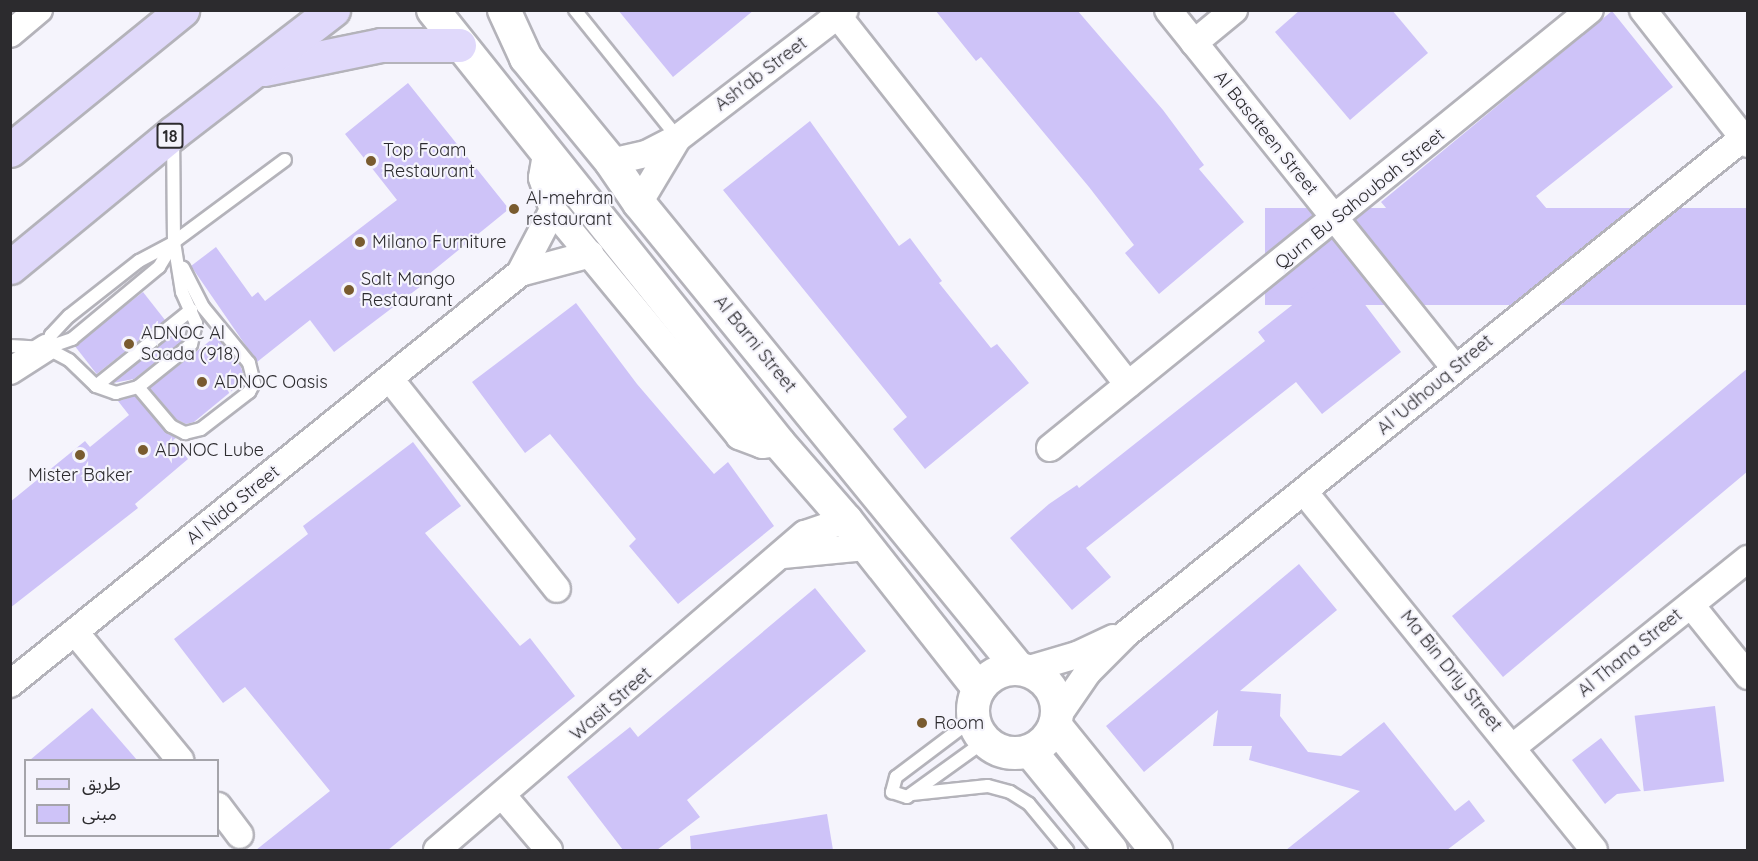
<!DOCTYPE html>
<meta charset="utf-8">
<style>
body{margin:0}
#map{position:relative;width:1758px;height:861px;overflow:hidden;background:#f5f4fc;font-family:Quicksand,"Noto Sans Arabic",sans-serif}
div>[style]{position:absolute}
[style*='--x']{left:calc(var(--x)*1px);top:calc(var(--y)*1px);width:calc(var(--w)*1px);rotate:calc(var(--a)*1deg)}
.building>*{inset:0;background:#cec3f8;transform-origin:0 0}
.roads{filter:drop-shadow(2px 0 #b4b3ba) drop-shadow(-2px 0 #b4b3ba) drop-shadow(0 2px #b4b3ba) drop-shadow(0 -2px #b4b3ba)}
.service>*{height:12px;margin:-6px;padding:0 6px;transform-origin:6px;border-radius:6px;background:#fff}
.minor>*{height:26px;margin:-13px;padding:0 13px;transform-origin:13px;border-radius:13px;background:#fff}
.tertiary>*{height:32px;margin:-16px;padding:0 16px;transform-origin:16px;border-radius:16px;background:#fff}
.tertiary>.ring{margin:-16px;padding:0;box-sizing:content-box;background:none;border:32px solid #fff;border-radius:50%}
.primary>*{height:33px;margin:-16.5px;padding:0 16.5px;transform-origin:16.5px;border-radius:16.5px;background:#e0d9fb}
.dots>*{width:16px;height:16px;translate:-50% -50%;box-sizing:border-box;border:3px solid #f5f4fc;border-radius:50%}
span{translate:-50% -50%;white-space:nowrap;text-align:center;line-height:1.15;-webkit-text-stroke:4.5px #f5f4fc;paint-order:stroke}
.shield-label span{padding:2px 4px;background:#f5f4fc;border:2px solid;border-radius:4px;-webkit-text-stroke-width:0}
.shield-label{font-size:16px;color:#2c2b2e;font-weight:700}
.street-label{font-size:18px;color:#2c2b2e}
.poi-label{font-size:18px;color:#2c2b2e}
.left{translate:0 -50%;text-align:left}
.frame{position:absolute;inset:0;border:12px solid #2c2b2e;pointer-events:none}
.legend{position:absolute;left:24px;top:759px;width:195px;height:78px;box-sizing:border-box;background:#f5f4fc;border:2px solid #a5a4aa;margin:0;padding:8px 10px;list-style:none;font-size:18px;color:#2c2b2e}
.legend li{display:flex;align-items:center;gap:12px;height:30px}
.legend b{width:30px;border:2px solid #a5a4aa}
</style>
<div id="map">
<div class="building">
<div style="clip-path:polygon(618px 10px,754px 10px,673px 77px)"></div>
<div style="clip-path:polygon(935px 10px,1077px 10px,1163px 110px,1204px 165px,1199px 169px,1244px 222px,1159px 294px,1125px 253px,1134px 245px,1089px 187px,981px 57px,976px 61px)"></div>
<div style="clip-path:polygon(1300px 10px,1392px 10px,1428px 53px,1350px 120px,1275px 32px)"></div>
<div style="clip-path:polygon(1612px 11px,1673px 87px,1536px 196px,1547px 209px,1454px 288px,1381px 202px)"></div>
<div style="clip-path:polygon(408px 83px,509px 209px,418px 283px,421px 286px,334px 352px,310px 320px,257px 362px,191px 266px,216px 247px,252px 297px,258px 292px,265px 301px,397px 200px,345px 134px)"></div>
<div style="clip-path:polygon(810px 121px,899px 246px,910px 238px,942px 281px,939px 283px,991px 348px,997px 344px,1029px 383px,925px 469px,893px 429px,907px 417px,723px 190px)"></div>
<div style="left:1748px;top:208px;width:97px;height:483px;rotate:90deg"></div>
<div style="clip-path:polygon(1338px 269px,1401px 352px,1322px 414px,1296px 382px,1086px 548px,1111px 577px,1072px 610px,1010px 538px,1049px 504px,1077px 485px,1079px 488px,1265px 341px,1258px 332px)"></div>
<div style="left:143px;top:292px;width:36px;height:87px;rotate:52deg"></div>
<div style="clip-path:polygon(576px 303px,637px 384px,714px 474px,728px 462px,774px 526px,678px 604px,629px 546px,636px 539px,550px 434px,525px 453px,472px 382px)"></div>
<div style="clip-path:polygon(175px 333px,182px 341px,178px 345px,134px 379px,113px 383px)"></div>
<div style="clip-path:polygon(216px 336px,241px 367px,245px 380px,194px 422px,186px 424px,176px 419px,150px 388px)"></div>
<div style="clip-path:polygon(1748px 368px,1748px 471px,1503px 677px,1452px 616px)"></div>
<div style="clip-path:polygon(135px 396px,165px 431px,176px 438px,173px 440px,188px 459px,135px 504px,138px 508px,10px 608px,10px 502px,85px 441px,90px 447px,129px 415px,118px 401px)"></div>
<div style="clip-path:polygon(413px 442px,461px 506px,425px 533px,520px 646px,530px 638px,575px 696px,388px 850px,256px 850px,330px 791px,245px 687px,223px 703px,174px 639px,308px 534px,303px 526px)"></div>
<div style="clip-path:polygon(1299px 564px,1337px 610px,1240px 691px,1281px 694px,1280px 716px,1308px 752px,1341px 756px,1384px 722px,1455px 811px,1469px 800px,1485px 821px,1447px 850px,1286px 850px,1360px 791px,1249px 760px,1252px 746px,1213px 746px,1218px 710px,1144px 772px,1106px 726px)"></div>
<div style="clip-path:polygon(815px 588px,866px 651px,687px 800px,700px 817px,657px 850px,623px 850px,567px 777px,630px 727px,638px 737px)"></div>
<div style="left:1715px;top:706px;width:76px;height:81px;rotate:83deg"></div>
<div style="clip-path:polygon(92px 708px,137px 760px,30px 760px)"></div>
<div style="clip-path:polygon(1601px 738px,1641px 791px,1617px 794px,1605px 804px,1572px 760px)"></div>
<div style="clip-path:polygon(827px 814px,833px 850px,691px 850px,690px 836px)"></div>
</div>
<div class="roads">
<div class="service">
<div style="--x:575;--y:10;--w:164;--a:51.2"></div>
<div style="--x:174;--y:242;--w:51;--a:80.9"></div>
<div style="--x:182;--y:292;--w:34;--a:66"></div>
<div style="--x:196;--y:323;--w:22;--a:103"></div>
<div style="--x:191;--y:344;--w:11;--a:139"></div>
<div style="--x:183;--y:351;--w:58;--a:141.3"></div>
<div style="--x:138;--y:387;--w:23;--a:165"></div>
<div style="--x:116;--y:393;--w:21;--a:-161"></div>
<div style="--x:96;--y:386;--w:37;--a:-136"></div>
<div style="--x:69;--y:360;--w:26;--a:-152"></div>
<div style="--x:46;--y:348;--w:14;--a:-69"></div>
<div style="--x:51;--y:335;--w:26;--a:-47"></div>
<div style="--x:69;--y:316;--w:89;--a:-38.2"></div>
<div style="--x:139;--y:261;--w:40;--a:-28"></div>
<div style="--x:174;--y:242;--w:138;--a:-36.5"></div>
<div style="--x:10;--y:346;--w:36;--a:3"></div>
<div style="--x:46;--y:348;--w:28;--a:-19"></div>
<div style="--x:72;--y:339;--w:113;--a:-39.6"></div>
<div style="--x:159;--y:267;--w:29;--a:-59"></div>
<div style="--x:174;--y:242;--w:105;--a:-90.5"></div>
<div style="--x:96;--y:386;--w:122;--a:-38.7"></div>
<div style="--x:138;--y:387;--w:51;--a:49.8"></div>
<div style="--x:171;--y:426;--w:16;--a:27"></div>
<div style="--x:185;--y:433;--w:16;--a:-14"></div>
<div style="--x:201;--y:429;--w:61;--a:-37.6"></div>
<div style="--x:249;--y:392;--w:10;--a:-61"></div>
<div style="--x:254;--y:383;--w:21;--a:-104"></div>
<div style="--x:249;--y:363;--w:72;--a:-129.4"></div>
<div style="--x:203;--y:307;--w:44;--a:-117.1"></div>
<div style="--x:973;--y:719;--w:96;--a:143"></div>
<div style="--x:896;--y:777;--w:16;--a:105"></div>
<div style="--x:892;--y:792;--w:16;--a:18"></div>
<div style="--x:907;--y:797;--w:96;--a:-35.7"></div>
<div style="--x:912;--y:794;--w:76;--a:-6"></div>
<div style="--x:988;--y:786;--w:23;--a:15"></div>
<div style="--x:1010;--y:792;--w:22;--a:32"></div>
<div style="--x:1029;--y:804;--w:60;--a:50.4"></div>
</div>
<div class="minor">
<div style="--x:1168;--y:10;--w:457;--a:51.3"></div>
<div style="--x:1643;--y:10;--w:170;--a:51.9"></div>
<div style="--x:838;--y:16;--w:469;--a:51.8"></div>
<div style="--x:10;--y:34;--w:38;--a:-40"></div>
<div style="--x:1194;--y:43;--w:52;--a:-39.5"></div>
<div style="--x:547;--y:149;--w:29;--a:100"></div>
<div style="--x:542;--y:178;--w:34;--a:71"></div>
<div style="--x:553;--y:210;--w:293;--a:50.5"></div>
<div style="--x:739;--y:436;--w:25;--a:21"></div>
<div style="--x:762;--y:445;--w:17;--a:-7"></div>
<div style="--x:611;--y:162;--w:36;--a:-13"></div>
<div style="--x:646;--y:154;--w:36;--a:-27"></div>
<div style="--x:678;--y:138;--w:210;--a:-37.5"></div>
<div style="--x:639;--y:203;--w:72;--a:-59.2"></div>
<div style="--x:520;--y:273;--w:71;--a:-62.4"></div>
<div style="--x:10;--y:371;--w:43;--a:-32.6"></div>
<div style="--x:390;--y:379;--w:268;--a:51.5"></div>
<div style="--x:1050;--y:448;--w:695;--a:-39.05"></div>
<div style="--x:1305;--y:493;--w:459;--a:51"></div>
<div style="--x:783;--y:555;--w:83;--a:-5.5"></div>
<div style="--x:1691;--y:605;--w:91;--a:51.2"></div>
<div style="--x:75;--y:632;--w:166;--a:50.6"></div>
<div style="--x:1026;--y:670;--w:53;--a:-16.4"></div>
<div style="--x:1077;--y:655;--w:40;--a:-25"></div>
<div style="--x:10;--y:684;--w:655;--a:-38.86"></div>
<div style="--x:520;--y:273;--w:73;--a:-15"></div>
<div style="--x:1057;--y:717;--w:55;--a:-55.4"></div>
<div style="--x:1088;--y:672;--w:55;--a:-45"></div>
<div style="--x:1127;--y:633;--w:790;--a:-38.78"></div>
<div style="--x:1513;--y:747;--w:301;--a:-38.7"></div>
<div style="--x:503;--y:796;--w:71;--a:49.6"></div>
<div style="--x:218;--y:806;--w:36;--a:53"></div>
<div style="--x:437;--y:850;--w:485;--a:-40.7"></div>
<div style="--x:805;--y:534;--w:43;--a:-18.9"></div>
</div>
<div class="tertiary">
<div style="--x:433;--y:10;--w:554;--a:51.37"></div>
<div style="--x:779;--y:443;--w:102;--a:49"></div>
<div style="--x:846;--y:520;--w:215;--a:51.8"></div>
<div style="--x:504;--y:10;--w:53;--a:65.4"></div>
<div style="--x:526;--y:58;--w:134;--a:50.7"></div>
<div style="--x:611;--y:162;--w:50;--a:55.7"></div>
<div style="--x:639;--y:203;--w:601;--a:50.8"></div>
<div class="ring" style="left:973px;top:669px;width:52px;height:52px"></div>
<div style="--x:1055;--y:725;--w:161;--a:51.1"></div>
<div style="--x:1030;--y:751;--w:128;--a:50.7"></div>
</div>
<div class="primary">
<div style="--x:264;--y:69;--w:119;--a:-11.6"></div>
<div style="--x:381;--y:45;--w:78;--a:0"></div>
<div style="--x:10;--y:150;--w:222;--a:-39.1"></div>
<div style="--x:10;--y:267;--w:211;--a:-39.4"></div>
<div style="--x:173;--y:133;--w:202;--a:-37.6"></div>
</div>
</div>
<div class="dots">
<div style="left:371px;top:161px;background:#795b2f"></div>
<div style="left:514px;top:209px;background:#795b2f"></div>
<div style="left:360px;top:242px;background:#795b2f"></div>
<div style="left:349px;top:290px;background:#795b2f"></div>
<div style="left:129px;top:344px;background:#795b2f"></div>
<div style="left:202px;top:382px;background:#795b2f"></div>
<div style="left:143px;top:450px;background:#795b2f"></div>
<div style="left:80px;top:455px;background:#795b2f"></div>
<div style="left:922px;top:723px;background:#795b2f"></div>
</div>
<div class="shield-label">
<span style="left:170px;top:136px">18</span>
</div>
<div class="street-label">
<span style="left:761px;top:74px;rotate:-37deg">Ash'ab Street</span>
<span style="left:1266px;top:133px;rotate:51deg">Al Basateen Street</span>
<span style="left:1360px;top:199px;rotate:-39deg">Qurn Bu Sahoubah Street</span>
<span style="left:755px;top:344px;rotate:51deg">Al Barni Street</span>
<span style="left:1435px;top:385px;rotate:-40deg">Al 'Udhouq Street</span>
<span style="left:233px;top:505px;rotate:-39deg">Al Nida Street</span>
<span style="left:1630px;top:653px;rotate:-39deg">Al Thana Street</span>
<span style="left:1451px;top:671px;rotate:51deg">Ma Bin Driy Street</span>
<span style="left:611px;top:704px;rotate:-41deg">Wasit Street</span>
</div>
<div class="poi-label">
<span class="left" style="left:383px;top:161px">Top Foam<br>Restaurant</span>
<span class="left" style="left:526px;top:209px">Al-mehran<br>restaurant</span>
<span class="left" style="left:372px;top:242px">Milano Furniture</span>
<span class="left" style="left:361px;top:290px">Salt Mango<br>Restaurant</span>
<span class="left" style="left:141px;top:344px">ADNOC Al<br>Saada (918)</span>
<span class="left" style="left:214px;top:382px">ADNOC Oasis</span>
<span class="left" style="left:155px;top:450px">ADNOC Lube</span>
<span style="left:80px;top:475px">Mister Baker</span>
<span class="left" style="left:934px;top:723px">Room</span>
</div>
<div class="frame"></div>
<ul class="legend">
<li><b style="height:8px;background:#e0d9fb"></b>طريق</li>
<li><b style="height:16px;background:#cec3f8"></b>مبنى</li>
</ul>
</div>
